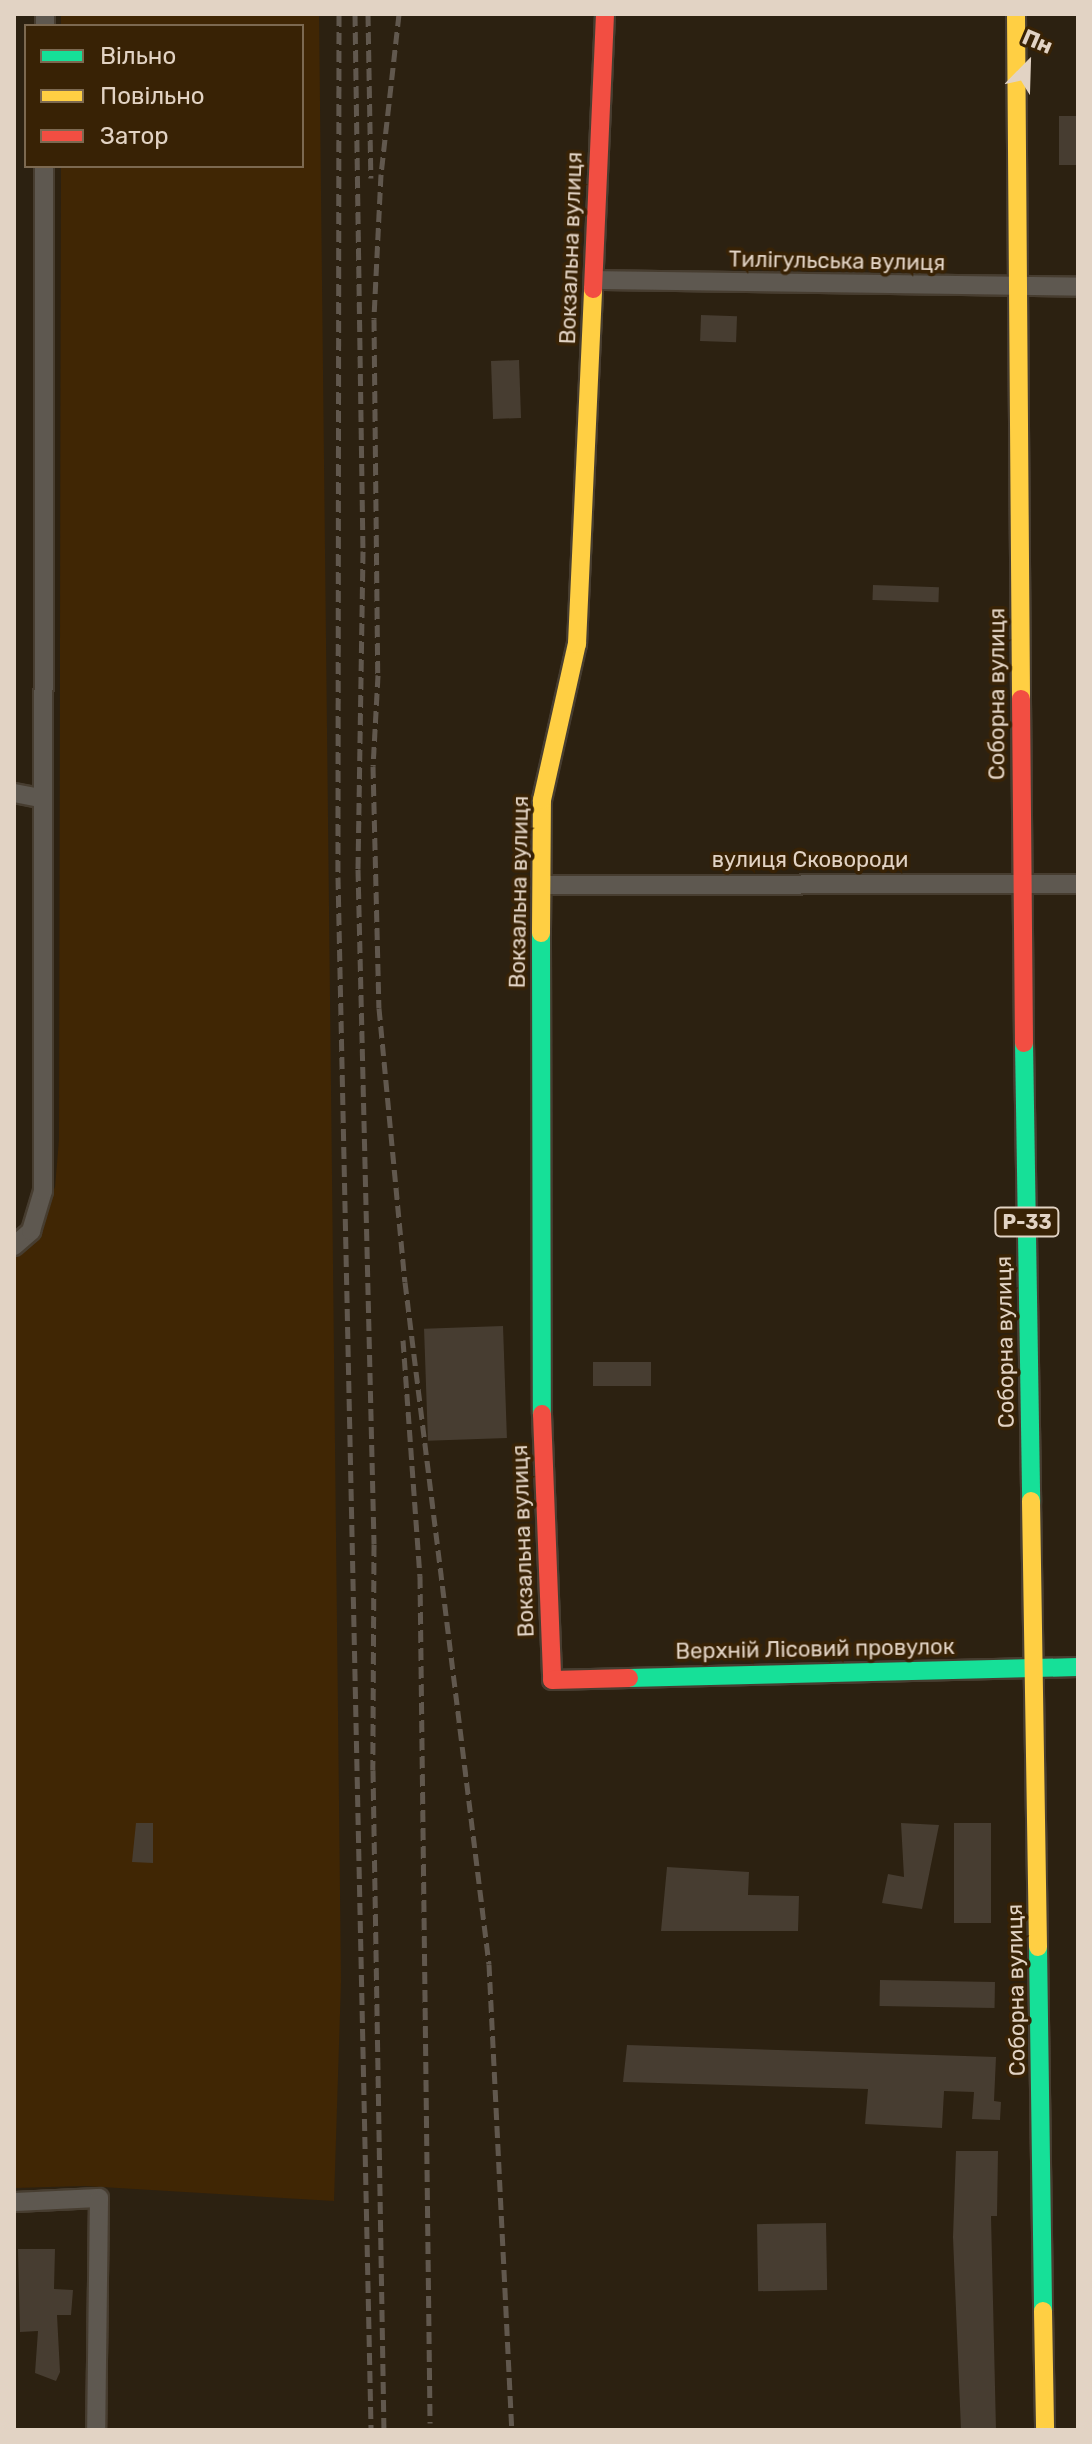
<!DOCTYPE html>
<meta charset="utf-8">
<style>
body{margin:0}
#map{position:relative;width:1092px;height:2444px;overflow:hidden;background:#2c2111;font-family:Rubik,sans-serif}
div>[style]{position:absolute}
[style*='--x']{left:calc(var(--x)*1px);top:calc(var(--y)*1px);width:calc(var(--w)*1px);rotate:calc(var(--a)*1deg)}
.built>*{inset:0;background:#402604}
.building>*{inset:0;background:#473d31;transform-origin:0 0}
.roads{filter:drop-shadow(2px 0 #473d30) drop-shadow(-2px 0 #473d30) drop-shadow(0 2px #473d30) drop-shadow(0 -2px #473d30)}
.street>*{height:18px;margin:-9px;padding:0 9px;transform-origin:9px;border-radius:9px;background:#5e5850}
.fast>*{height:18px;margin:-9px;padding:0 9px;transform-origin:9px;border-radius:9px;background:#16e098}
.slow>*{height:18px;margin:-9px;padding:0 9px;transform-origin:9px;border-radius:9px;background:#ffcf43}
.jam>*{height:18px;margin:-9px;padding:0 9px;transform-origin:9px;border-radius:9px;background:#f24e42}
.rail>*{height:5px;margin-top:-2.5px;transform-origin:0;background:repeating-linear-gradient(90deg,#61584e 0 12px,transparent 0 18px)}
span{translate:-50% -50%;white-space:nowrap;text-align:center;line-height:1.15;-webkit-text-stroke:7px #382205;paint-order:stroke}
.shield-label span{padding:2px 6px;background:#382205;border:2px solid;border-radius:6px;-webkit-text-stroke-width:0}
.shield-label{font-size:20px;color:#e2d3c4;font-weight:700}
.street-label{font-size:22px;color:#e2d3c4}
.frame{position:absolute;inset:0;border:16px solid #e2d3c4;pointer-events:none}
.legend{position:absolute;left:24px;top:24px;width:280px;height:144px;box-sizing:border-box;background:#382205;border:2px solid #7c6951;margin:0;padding:10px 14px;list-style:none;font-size:24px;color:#e2d3c4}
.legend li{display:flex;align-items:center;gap:16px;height:40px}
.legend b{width:40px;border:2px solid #7c6951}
.north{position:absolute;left:988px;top:24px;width:80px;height:80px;-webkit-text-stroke:6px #382205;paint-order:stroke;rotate:23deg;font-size:22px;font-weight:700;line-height:32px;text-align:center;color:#e2d3c4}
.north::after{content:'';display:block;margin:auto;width:28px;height:36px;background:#e2d3c4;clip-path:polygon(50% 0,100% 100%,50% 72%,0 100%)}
</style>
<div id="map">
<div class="built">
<div style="clip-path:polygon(61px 14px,319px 14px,341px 1982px,334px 2201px,85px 2186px,14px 2188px,14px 1254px,29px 1241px,55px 1187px,59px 1140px,61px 166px,302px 166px,302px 26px,61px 26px)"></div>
</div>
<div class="building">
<div style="left:1078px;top:116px;width:49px;height:19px;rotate:90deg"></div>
<div style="left:701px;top:315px;width:36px;height:26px;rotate:2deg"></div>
<div style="left:519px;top:360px;width:58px;height:28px;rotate:88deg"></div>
<div style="left:873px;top:585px;width:66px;height:15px;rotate:2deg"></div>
<div style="left:503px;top:1326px;width:112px;height:79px;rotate:88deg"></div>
<div style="left:593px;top:1362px;width:58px;height:24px"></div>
<div style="clip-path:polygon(136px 1823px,153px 1823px,153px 1863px,132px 1862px)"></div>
<div style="clip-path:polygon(901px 1823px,939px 1825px,922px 1909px,882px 1903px,888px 1874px,904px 1877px)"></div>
<div style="left:954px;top:1823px;width:37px;height:100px"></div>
<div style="clip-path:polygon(667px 1867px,749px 1872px,748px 1895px,799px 1896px,798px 1931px,661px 1931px)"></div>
<div style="left:880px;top:1980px;width:115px;height:26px;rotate:1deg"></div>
<div style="clip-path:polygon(627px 2045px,996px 2057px,994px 2101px,1001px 2102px,1000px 2120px,972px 2119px,974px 2092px,944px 2091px,942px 2128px,865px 2124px,868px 2089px,623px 2082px)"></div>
<div style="clip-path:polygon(956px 2151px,998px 2151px,997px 2216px,991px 2216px,996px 2430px,961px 2430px,953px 2237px)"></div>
<div style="left:826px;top:2223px;width:67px;height:69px;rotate:89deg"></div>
<div style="clip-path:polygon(18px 2249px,55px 2249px,54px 2289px,73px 2290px,71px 2315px,57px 2315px,60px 2372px,56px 2381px,35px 2373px,38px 2331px,20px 2332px)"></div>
</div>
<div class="roads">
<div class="street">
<div style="--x:45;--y:26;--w:12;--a:-90"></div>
<div style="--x:595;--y:280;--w:483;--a:0.8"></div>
<div style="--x:14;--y:793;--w:26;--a:11"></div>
<div style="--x:542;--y:885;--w:536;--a:-0.11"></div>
<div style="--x:14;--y:1246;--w:23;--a:-41"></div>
<div style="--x:31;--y:1231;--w:42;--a:-73.3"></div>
<div style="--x:43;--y:1191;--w:1025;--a:-89.94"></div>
<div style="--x:14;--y:2202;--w:85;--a:-2.7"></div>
<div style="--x:99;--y:2198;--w:232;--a:90.7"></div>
</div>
<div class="fast">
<div style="--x:541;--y:933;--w:481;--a:89.9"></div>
<div style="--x:1024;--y:1043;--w:458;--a:89.1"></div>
<div style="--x:629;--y:1678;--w:449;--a:-1.4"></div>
<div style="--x:1038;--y:1947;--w:364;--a:89.2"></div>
</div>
<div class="slow">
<div style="--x:1016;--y:14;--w:685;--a:89.58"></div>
<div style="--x:541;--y:933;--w:133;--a:-89.6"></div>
<div style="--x:542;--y:800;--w:160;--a:-77.4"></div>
<div style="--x:577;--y:644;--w:355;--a:-87.4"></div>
<div style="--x:1031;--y:1501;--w:446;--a:89.1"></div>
<div style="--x:1043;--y:2311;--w:119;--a:89"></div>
</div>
<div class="jam">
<div style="--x:593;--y:289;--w:275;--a:-87.5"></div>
<div style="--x:1021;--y:699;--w:344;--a:89.5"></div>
<div style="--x:542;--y:1414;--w:266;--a:87.8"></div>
<div style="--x:552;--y:1680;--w:77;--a:-1.5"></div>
</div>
</div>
<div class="rail">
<div style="--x:339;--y:14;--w:863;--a:90.07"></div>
<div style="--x:338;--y:877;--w:1553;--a:88.78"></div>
<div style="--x:355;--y:14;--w:537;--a:89.15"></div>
<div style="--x:363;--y:551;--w:318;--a:90.9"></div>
<div style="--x:358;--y:869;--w:675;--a:88.64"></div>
<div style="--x:374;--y:1544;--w:226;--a:90.3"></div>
<div style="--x:373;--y:1770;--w:660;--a:89.05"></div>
<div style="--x:368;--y:14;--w:164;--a:89"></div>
<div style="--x:399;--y:14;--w:161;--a:96.4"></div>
<div style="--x:381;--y:174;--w:145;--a:92.8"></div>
<div style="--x:374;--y:319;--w:356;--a:89.4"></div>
<div style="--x:378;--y:675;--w:91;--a:93.1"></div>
<div style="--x:373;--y:766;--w:242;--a:88.6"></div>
<div style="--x:379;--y:1008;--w:275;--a:84.6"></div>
<div style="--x:405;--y:1282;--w:687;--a:82.98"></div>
<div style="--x:489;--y:1964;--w:467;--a:87.2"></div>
<div style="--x:403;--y:1340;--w:237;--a:85.9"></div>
<div style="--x:420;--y:1576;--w:847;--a:89.32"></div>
</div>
<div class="shield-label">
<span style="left:1027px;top:1222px">Р-33</span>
</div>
<div class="street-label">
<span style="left:571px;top:248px;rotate:-88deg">Вокзальна вулиця</span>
<span style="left:837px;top:261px;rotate:1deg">Тилігульська вулиця</span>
<span style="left:997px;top:694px;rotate:-90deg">Соборна вулиця</span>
<span style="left:810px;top:860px">вулиця Сковороди</span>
<span style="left:519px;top:892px;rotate:-89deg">Вокзальна вулиця</span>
<span style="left:1005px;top:1342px;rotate:-91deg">Соборна вулиця</span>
<span style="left:523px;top:1541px;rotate:-92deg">Вокзальна вулиця</span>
<span style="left:815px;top:1649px;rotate:-1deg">Верхній Лісовий провулок</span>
<span style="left:1016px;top:1990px;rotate:-91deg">Соборна вулиця</span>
</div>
<div class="frame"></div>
<ul class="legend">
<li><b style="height:10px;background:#16e098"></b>Вільно</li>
<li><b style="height:10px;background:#ffcf43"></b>Повільно</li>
<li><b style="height:10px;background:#f24e42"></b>Затор</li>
</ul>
<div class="north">Пн</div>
</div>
